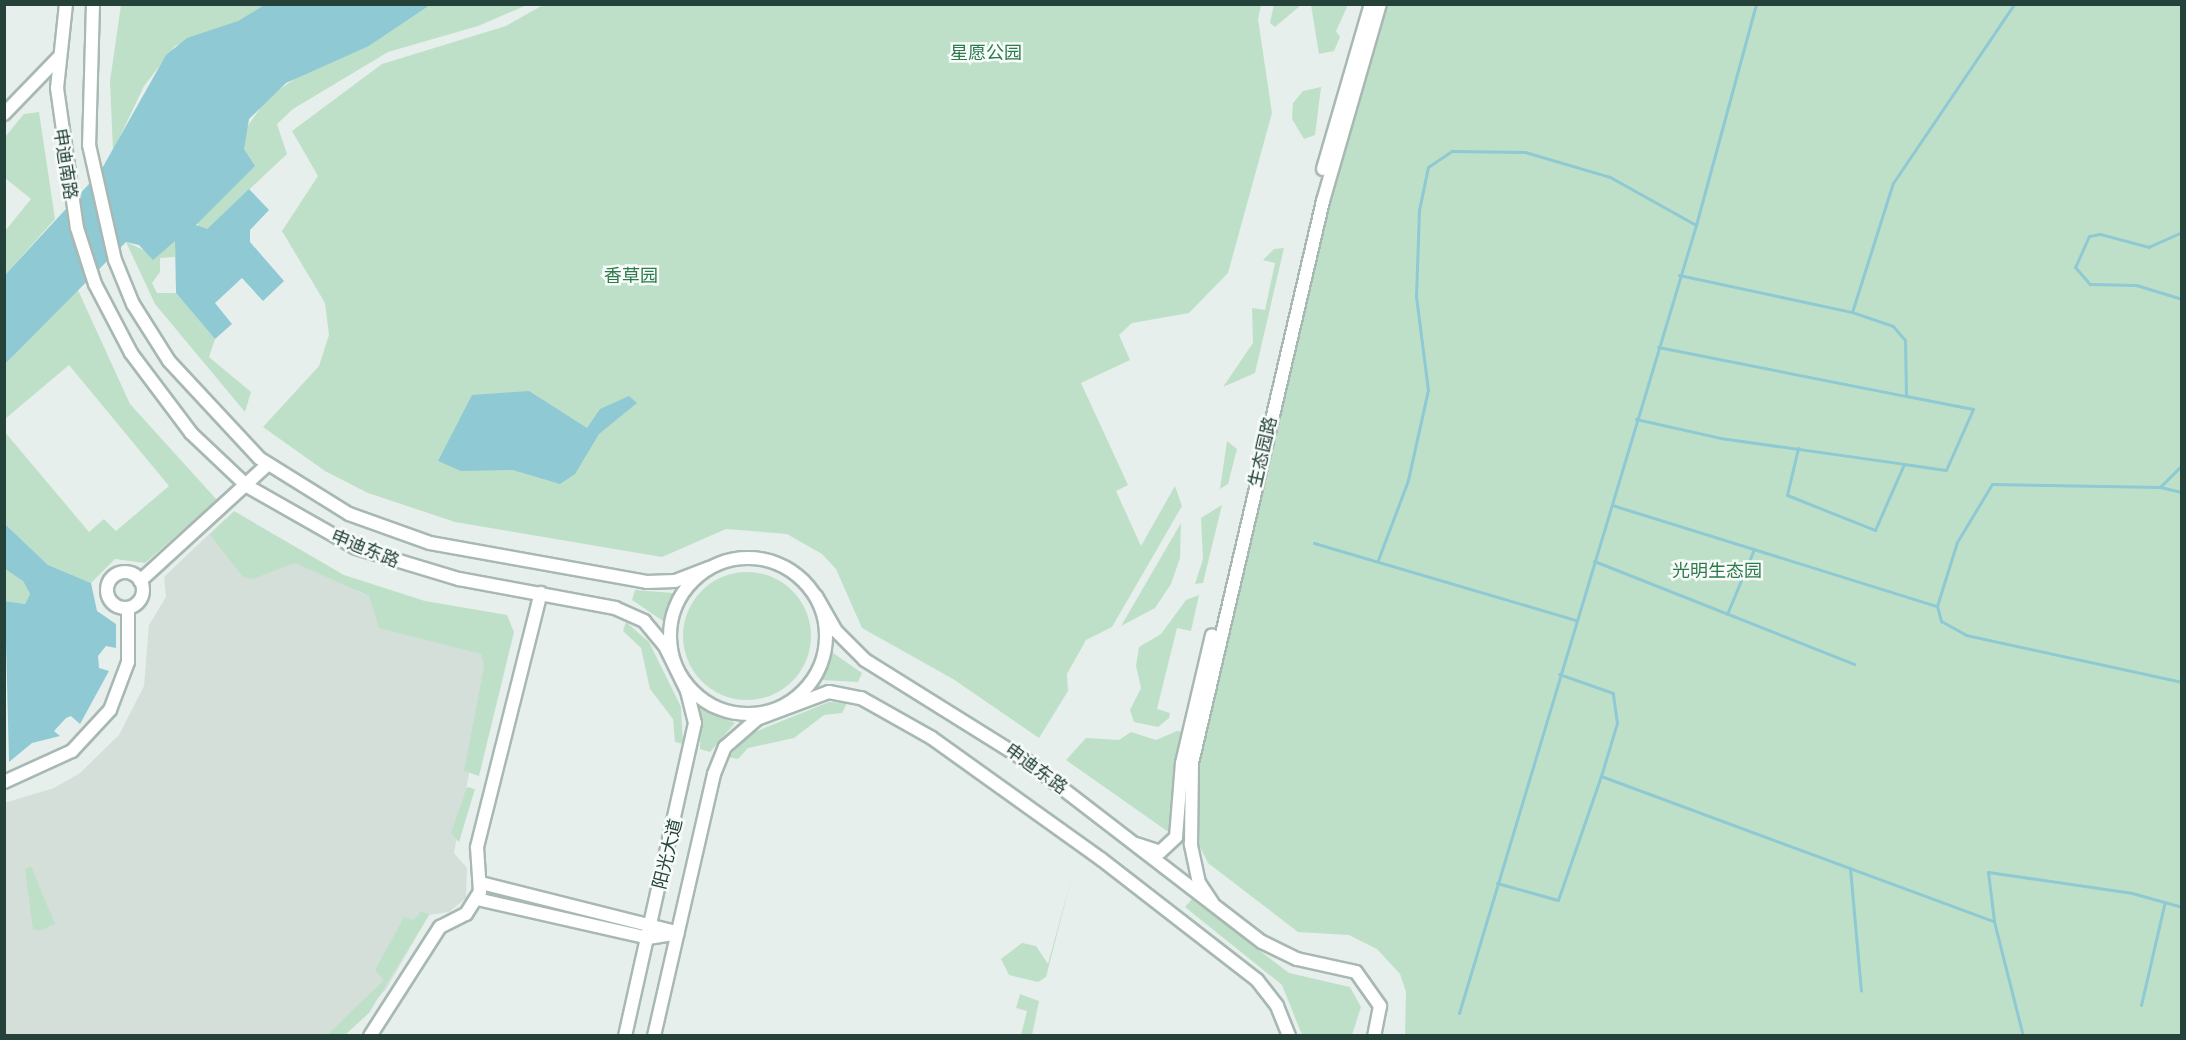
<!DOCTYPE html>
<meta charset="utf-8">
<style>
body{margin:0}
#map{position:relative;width:2186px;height:1040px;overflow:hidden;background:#e6efeb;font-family:"Archivo Narrow","Noto Sans SC",sans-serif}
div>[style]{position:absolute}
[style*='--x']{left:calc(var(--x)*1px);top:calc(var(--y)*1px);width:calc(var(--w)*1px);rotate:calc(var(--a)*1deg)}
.built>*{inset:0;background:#d4dfda}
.green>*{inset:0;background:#bfe0c8}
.round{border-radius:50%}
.water>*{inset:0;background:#8ec9d4}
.stream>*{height:3px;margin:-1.5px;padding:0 1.5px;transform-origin:1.5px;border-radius:1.5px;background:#8ec9d4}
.roads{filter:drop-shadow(2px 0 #a8b8b2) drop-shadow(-2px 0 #a8b8b2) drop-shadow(0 2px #a8b8b2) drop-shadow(0 -2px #a8b8b2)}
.minor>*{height:12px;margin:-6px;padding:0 6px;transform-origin:6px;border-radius:6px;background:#fff}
.minor>.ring{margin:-6px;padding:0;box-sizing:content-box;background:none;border:12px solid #fff;border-radius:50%}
span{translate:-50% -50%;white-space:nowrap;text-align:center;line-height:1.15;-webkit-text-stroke:5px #f7fbf9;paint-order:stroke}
.park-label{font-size:18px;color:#2d7a4b}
.street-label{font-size:18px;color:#24423a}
.frame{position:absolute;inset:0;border:6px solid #24423a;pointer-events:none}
</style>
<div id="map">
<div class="built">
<div style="clip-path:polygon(225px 519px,361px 593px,405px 609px,497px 625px,454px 853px,467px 868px,466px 898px,449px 912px,429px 915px,386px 989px,345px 1035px,5px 1035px,4px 803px,54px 788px,80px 773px,119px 735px,144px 686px,149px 625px,166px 597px,164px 577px)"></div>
</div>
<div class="green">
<div style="clip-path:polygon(1274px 4px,1298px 4px,1301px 5px,1275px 27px,1270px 23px)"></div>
<div style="clip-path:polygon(121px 5px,264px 5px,238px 21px,175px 46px,144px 86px,113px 151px,110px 81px)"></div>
<div style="clip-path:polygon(430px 5px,527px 5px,478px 26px,388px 52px,293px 109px,277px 124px,287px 154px,207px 229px,198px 229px,198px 220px,254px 166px,244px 149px,244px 131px,269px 96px,307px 71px,369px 46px)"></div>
<div style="clip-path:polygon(543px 5px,1261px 5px,1258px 19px,1272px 113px,1228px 273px,1189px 313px,1132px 323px,1119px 335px,1130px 360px,1081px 383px,1128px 485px,1116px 491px,1141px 546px,1175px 486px,1182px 506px,1112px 627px,1086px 640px,1067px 674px,1068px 691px,1039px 738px,953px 679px,862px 628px,836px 569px,822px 554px,787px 534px,726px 529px,662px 557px,455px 522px,368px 493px,325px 471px,263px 427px,319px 366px,329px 335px,325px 303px,282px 231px,318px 176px,292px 131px,382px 64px,506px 26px)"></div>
<div style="clip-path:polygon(1311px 5px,1348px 5px,1336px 31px,1340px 37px,1334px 51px,1319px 54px)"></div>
<div style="clip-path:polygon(1386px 5px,2181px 5px,2181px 1035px,1405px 1035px,1406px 992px,1400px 974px,1377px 949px,1349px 935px,1298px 932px,1208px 863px,1198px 843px,1197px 765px,1350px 119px)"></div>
<div style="clip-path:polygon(1321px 87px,1315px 135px,1304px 139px,1292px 119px,1293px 103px,1303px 91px)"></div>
<div style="clip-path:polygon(39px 112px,55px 219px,5px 275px,5px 231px,31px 199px,5px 178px,5px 137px,24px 114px)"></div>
<div style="clip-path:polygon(175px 240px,175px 257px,160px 258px,160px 272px,152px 283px,157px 293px,176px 293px,215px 339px,209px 357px,251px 392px,245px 412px,155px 304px,126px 242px,146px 251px)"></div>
<div style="clip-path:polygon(1284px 248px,1255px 373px,1223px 387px,1253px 343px,1252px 308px,1265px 310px,1275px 263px,1263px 260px,1274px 249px)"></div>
<div style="clip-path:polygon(77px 288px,130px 404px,217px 500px,145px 563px,115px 559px,91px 583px,48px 565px,5px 524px,4px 431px,89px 532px,104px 519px,116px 531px,169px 486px,69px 365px,5px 419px,5px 364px)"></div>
<div style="clip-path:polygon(1227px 441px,1237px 449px,1228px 484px,1220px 489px)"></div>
<div style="clip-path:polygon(1222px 505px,1203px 583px,1195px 584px,1203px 559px,1201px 518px)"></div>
<div style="clip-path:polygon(234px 511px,344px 575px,425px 601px,507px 615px,514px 632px,479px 776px,464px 771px,484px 667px,481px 654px,379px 628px,369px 596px,295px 563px,253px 579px,243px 577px,210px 535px)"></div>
<div style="clip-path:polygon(1181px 523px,1180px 558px,1171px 584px,1155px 608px,1121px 626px)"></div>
<div style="clip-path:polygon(5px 569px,23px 581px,30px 594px,25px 604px,5px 601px)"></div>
<div class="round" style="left:683px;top:572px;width:128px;height:128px"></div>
<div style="clip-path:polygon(635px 590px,673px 593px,663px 621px,632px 600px)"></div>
<div style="clip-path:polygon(1199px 595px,1191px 631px,1177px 628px,1157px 709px,1170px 713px,1169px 718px,1158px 727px,1134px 722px,1130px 710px,1141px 688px,1136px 666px,1139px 647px,1161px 634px,1186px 600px)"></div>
<div style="clip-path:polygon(626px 622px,649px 642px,681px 707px,683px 744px,675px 742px,673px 719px,650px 689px,641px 648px,623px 631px)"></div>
<div style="clip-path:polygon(833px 653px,862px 673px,858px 682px,822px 680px)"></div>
<div style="clip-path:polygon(829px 702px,847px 703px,842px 713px,824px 715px,794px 738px,748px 748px,738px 759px,728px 757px,752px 733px)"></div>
<div style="clip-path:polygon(701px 709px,735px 723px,710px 752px,700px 749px)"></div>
<div style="clip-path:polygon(1177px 731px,1185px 732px,1175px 828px,1167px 831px,1066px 760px,1086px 738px,1119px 740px,1131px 732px,1156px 740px)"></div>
<div style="clip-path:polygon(467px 787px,475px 789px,459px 842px,451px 833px)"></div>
<div style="clip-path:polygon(31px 866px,55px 924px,39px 931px,33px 929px,25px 869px)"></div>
<div style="clip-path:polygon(1072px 876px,1046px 977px,1038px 982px,1009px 975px,1001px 959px,1022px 943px,1036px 946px,1048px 964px)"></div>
<div style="clip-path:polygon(1192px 899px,1289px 973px,1350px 987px,1361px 1007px,1352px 1035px,1302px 1035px,1282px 985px,1185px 907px)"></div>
<div style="clip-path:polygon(421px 911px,429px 915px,369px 1013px,345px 1035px,327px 1035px,384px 980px,375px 970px,404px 917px,414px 920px)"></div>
<div style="clip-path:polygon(1020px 994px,1039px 1001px,1032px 1035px,1021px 1035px,1027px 1011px,1016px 1008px)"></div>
</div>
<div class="water">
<div style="clip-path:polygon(264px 5px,430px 5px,369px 46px,286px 83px,249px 119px,244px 149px,255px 166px,196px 225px,207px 229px,249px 189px,269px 210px,250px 230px,250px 242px,284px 281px,263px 301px,242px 278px,215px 303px,232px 324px,215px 339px,176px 293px,175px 241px,153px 260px,139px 245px,126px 242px,5px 364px,5px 275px,100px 172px,166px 55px,187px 38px,238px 21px)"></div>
<div style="clip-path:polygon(529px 391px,587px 428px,600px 409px,629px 396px,637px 403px,599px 434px,575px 474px,560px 484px,513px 470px,461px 471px,438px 461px,472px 395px)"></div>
<div style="clip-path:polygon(5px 524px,48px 565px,91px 583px,97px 611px,116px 624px,116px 648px,106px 646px,98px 656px,99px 668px,109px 671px,80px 724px,71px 716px,66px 718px,54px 731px,60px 736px,32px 743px,9px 762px,5px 601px,25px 604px,30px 594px,23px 581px,5px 569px)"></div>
</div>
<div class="stream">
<div style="--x:2182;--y:232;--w:36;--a:156"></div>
<div style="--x:2149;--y:247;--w:51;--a:-165.1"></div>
<div style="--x:2100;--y:234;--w:11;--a:170"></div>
<div style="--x:2089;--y:236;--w:34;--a:114"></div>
<div style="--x:2075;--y:267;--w:23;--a:49"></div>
<div style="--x:2090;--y:284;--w:46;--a:1.2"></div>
<div style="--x:2136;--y:285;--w:48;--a:16.9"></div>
<div style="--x:1679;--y:275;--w:177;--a:12.1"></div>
<div style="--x:1658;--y:347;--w:253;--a:11.2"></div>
<div style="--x:1636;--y:419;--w:86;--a:12.7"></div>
<div style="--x:1720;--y:438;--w:186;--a:8"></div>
<div style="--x:1798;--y:448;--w:48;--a:103.2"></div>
<div style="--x:1787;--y:495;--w:95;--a:21.7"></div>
<div style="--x:1875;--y:530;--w:72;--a:-66.3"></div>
<div style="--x:1904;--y:464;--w:42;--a:8.1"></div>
<div style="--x:1946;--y:470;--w:67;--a:-66.1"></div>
<div style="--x:1973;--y:409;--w:68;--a:-169"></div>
<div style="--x:1906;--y:396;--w:56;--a:-91"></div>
<div style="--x:1905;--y:340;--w:18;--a:-131"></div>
<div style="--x:1893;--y:326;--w:43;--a:-161.1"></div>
<div style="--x:1852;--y:312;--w:135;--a:-72.4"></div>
<div style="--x:1893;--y:183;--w:216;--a:-55.9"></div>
<div style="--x:2182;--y:465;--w:31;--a:135"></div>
<div style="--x:2160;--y:487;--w:168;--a:-179"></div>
<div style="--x:1992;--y:484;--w:68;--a:121.1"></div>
<div style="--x:1957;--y:542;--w:67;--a:107.4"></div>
<div style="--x:1937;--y:606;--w:16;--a:75"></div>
<div style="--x:1941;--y:621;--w:29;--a:29"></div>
<div style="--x:1966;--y:635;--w:221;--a:12.3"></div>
<div style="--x:2160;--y:487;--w:23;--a:13"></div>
<div style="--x:1612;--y:505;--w:340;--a:17.3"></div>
<div style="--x:1314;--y:543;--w:273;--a:16.4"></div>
<div style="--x:1378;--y:560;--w:85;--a:-69.4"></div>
<div style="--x:1408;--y:480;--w:92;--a:-77.5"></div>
<div style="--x:1428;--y:390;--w:95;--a:-97.3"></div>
<div style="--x:1416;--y:296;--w:86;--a:-88"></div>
<div style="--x:1419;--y:210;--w:44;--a:-78.2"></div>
<div style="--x:1428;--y:167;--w:29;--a:-34"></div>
<div style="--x:1452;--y:151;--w:73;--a:0.8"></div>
<div style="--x:1525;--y:152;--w:89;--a:16.4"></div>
<div style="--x:1610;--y:177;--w:98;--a:29.2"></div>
<div style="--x:1594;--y:561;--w:280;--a:21.6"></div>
<div style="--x:1727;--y:614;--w:70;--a:-67.4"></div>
<div style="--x:1601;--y:776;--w:419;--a:20.3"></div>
<div style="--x:1850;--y:868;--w:123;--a:84.9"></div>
<div style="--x:1497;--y:883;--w:63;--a:15.6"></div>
<div style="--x:1558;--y:900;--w:131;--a:-70.9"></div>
<div style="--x:1601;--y:776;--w:55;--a:-73.2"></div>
<div style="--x:1617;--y:723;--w:30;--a:-98"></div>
<div style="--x:1613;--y:693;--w:57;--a:-160.6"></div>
<div style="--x:2141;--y:1005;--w:103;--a:-77"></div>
<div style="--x:1459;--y:1013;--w:823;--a:-73.26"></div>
<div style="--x:1696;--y:225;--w:229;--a:-74.8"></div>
<div style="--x:2023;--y:1036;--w:119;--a:-104.2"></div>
<div style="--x:1994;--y:921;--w:49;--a:-97"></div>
<div style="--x:1988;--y:872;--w:146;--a:8.3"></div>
<div style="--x:2132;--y:893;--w:52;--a:15.6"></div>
</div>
<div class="roads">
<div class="minor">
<div style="--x:66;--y:4;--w:84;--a:96.1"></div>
<div style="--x:57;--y:88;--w:141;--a:81.9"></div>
<div style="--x:77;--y:228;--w:59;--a:72.2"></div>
<div style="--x:95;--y:284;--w:78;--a:62.4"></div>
<div style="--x:131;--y:353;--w:100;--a:53.1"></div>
<div style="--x:191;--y:433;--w:77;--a:43.4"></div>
<div style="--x:247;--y:486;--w:125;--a:29.6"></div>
<div style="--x:356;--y:548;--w:108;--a:16.8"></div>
<div style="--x:459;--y:579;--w:159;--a:10.5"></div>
<div style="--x:615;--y:608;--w:32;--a:24"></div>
<div style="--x:644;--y:621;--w:33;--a:50"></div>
<div style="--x:665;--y:646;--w:50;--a:63.9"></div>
<div style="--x:687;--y:691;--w:33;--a:76"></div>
<div style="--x:695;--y:723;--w:321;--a:102.6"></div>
<div style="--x:93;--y:4;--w:141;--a:91.6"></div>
<div style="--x:89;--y:145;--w:118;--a:77.3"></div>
<div style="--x:115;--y:260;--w:48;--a:67.8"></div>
<div style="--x:133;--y:304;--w:67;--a:57.7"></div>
<div style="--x:169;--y:361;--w:132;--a:47.1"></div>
<div style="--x:259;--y:458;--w:106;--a:31.9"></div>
<div style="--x:349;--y:514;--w:86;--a:19.7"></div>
<div style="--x:430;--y:543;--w:220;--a:10.2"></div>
<div style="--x:647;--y:582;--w:28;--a:-2"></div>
<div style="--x:675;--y:581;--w:36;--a:-21"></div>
<div style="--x:4;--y:114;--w:78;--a:-46"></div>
<div style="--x:1323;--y:169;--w:172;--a:-73.8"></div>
<div class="ring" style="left:670px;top:558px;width:144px;height:144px"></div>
<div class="ring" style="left:107px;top:572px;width:24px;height:24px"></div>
<div style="--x:140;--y:581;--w:172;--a:-42.4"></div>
<div style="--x:816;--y:596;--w:40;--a:60.3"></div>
<div style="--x:836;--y:631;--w:41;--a:45"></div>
<div style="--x:865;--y:660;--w:192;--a:32"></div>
<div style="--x:1028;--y:762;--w:295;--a:37.6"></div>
<div style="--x:1262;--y:942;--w:39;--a:26"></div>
<div style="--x:1297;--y:959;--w:60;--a:12.4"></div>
<div style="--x:1356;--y:972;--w:42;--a:54.8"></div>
<div style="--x:1380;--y:1006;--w:31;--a:101"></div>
<div style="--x:4;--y:782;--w:75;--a:-24.5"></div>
<div style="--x:72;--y:751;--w:56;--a:-47.2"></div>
<div style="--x:110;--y:710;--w:51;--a:-69.4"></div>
<div style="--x:128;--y:662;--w:54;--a:-90"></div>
<div style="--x:1136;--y:844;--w:25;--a:18"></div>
<div style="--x:1160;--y:852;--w:22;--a:-43"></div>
<div style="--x:1176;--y:837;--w:74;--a:-85.4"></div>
<div style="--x:1182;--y:763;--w:131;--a:-76.8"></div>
<div style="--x:481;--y:883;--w:201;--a:14.1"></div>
<div style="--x:477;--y:899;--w:175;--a:12.8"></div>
<div style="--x:648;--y:938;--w:30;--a:-9"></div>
<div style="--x:1212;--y:902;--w:23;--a:-124"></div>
<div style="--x:1199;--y:883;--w:40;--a:-102"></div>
<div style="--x:1191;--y:844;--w:81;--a:-89.3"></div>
<div style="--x:1192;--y:763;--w:577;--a:-76.88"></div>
<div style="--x:1323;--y:201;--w:205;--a:-73.9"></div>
<div style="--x:370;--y:1036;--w:130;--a:-57.3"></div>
<div style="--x:440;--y:927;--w:29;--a:-27"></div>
<div style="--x:466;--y:914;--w:26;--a:-58"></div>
<div style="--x:480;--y:892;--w:45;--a:-93.8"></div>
<div style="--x:477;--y:847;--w:262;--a:-75.9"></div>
<div style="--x:654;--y:1036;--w:269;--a:-77.1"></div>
<div style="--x:714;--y:774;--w:29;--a:-68"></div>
<div style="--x:725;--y:747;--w:43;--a:-41.2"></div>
<div style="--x:757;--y:719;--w:77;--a:-20.6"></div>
<div style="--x:829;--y:692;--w:33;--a:11"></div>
<div style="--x:861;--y:698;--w:81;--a:29.4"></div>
<div style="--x:932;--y:738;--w:208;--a:35.6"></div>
<div style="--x:1101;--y:859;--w:197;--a:37.8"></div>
<div style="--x:1257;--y:980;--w:33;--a:52"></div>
<div style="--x:1277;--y:1006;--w:32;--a:68"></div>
</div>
</div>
<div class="park-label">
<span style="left:986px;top:53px">星愿公园</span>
<span style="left:631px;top:276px">香草园</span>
<span style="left:1717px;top:571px">光明生态园</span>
</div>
<div class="street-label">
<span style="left:65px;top:164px;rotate:81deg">申迪南路</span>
<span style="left:1263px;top:452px;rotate:-77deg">生态园路</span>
<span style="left:365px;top:549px;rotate:22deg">申迪东路</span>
<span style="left:1036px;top:769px;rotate:36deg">申迪东路</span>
<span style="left:668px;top:854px;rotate:-76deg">阳光大道</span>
</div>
<div class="frame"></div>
</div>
